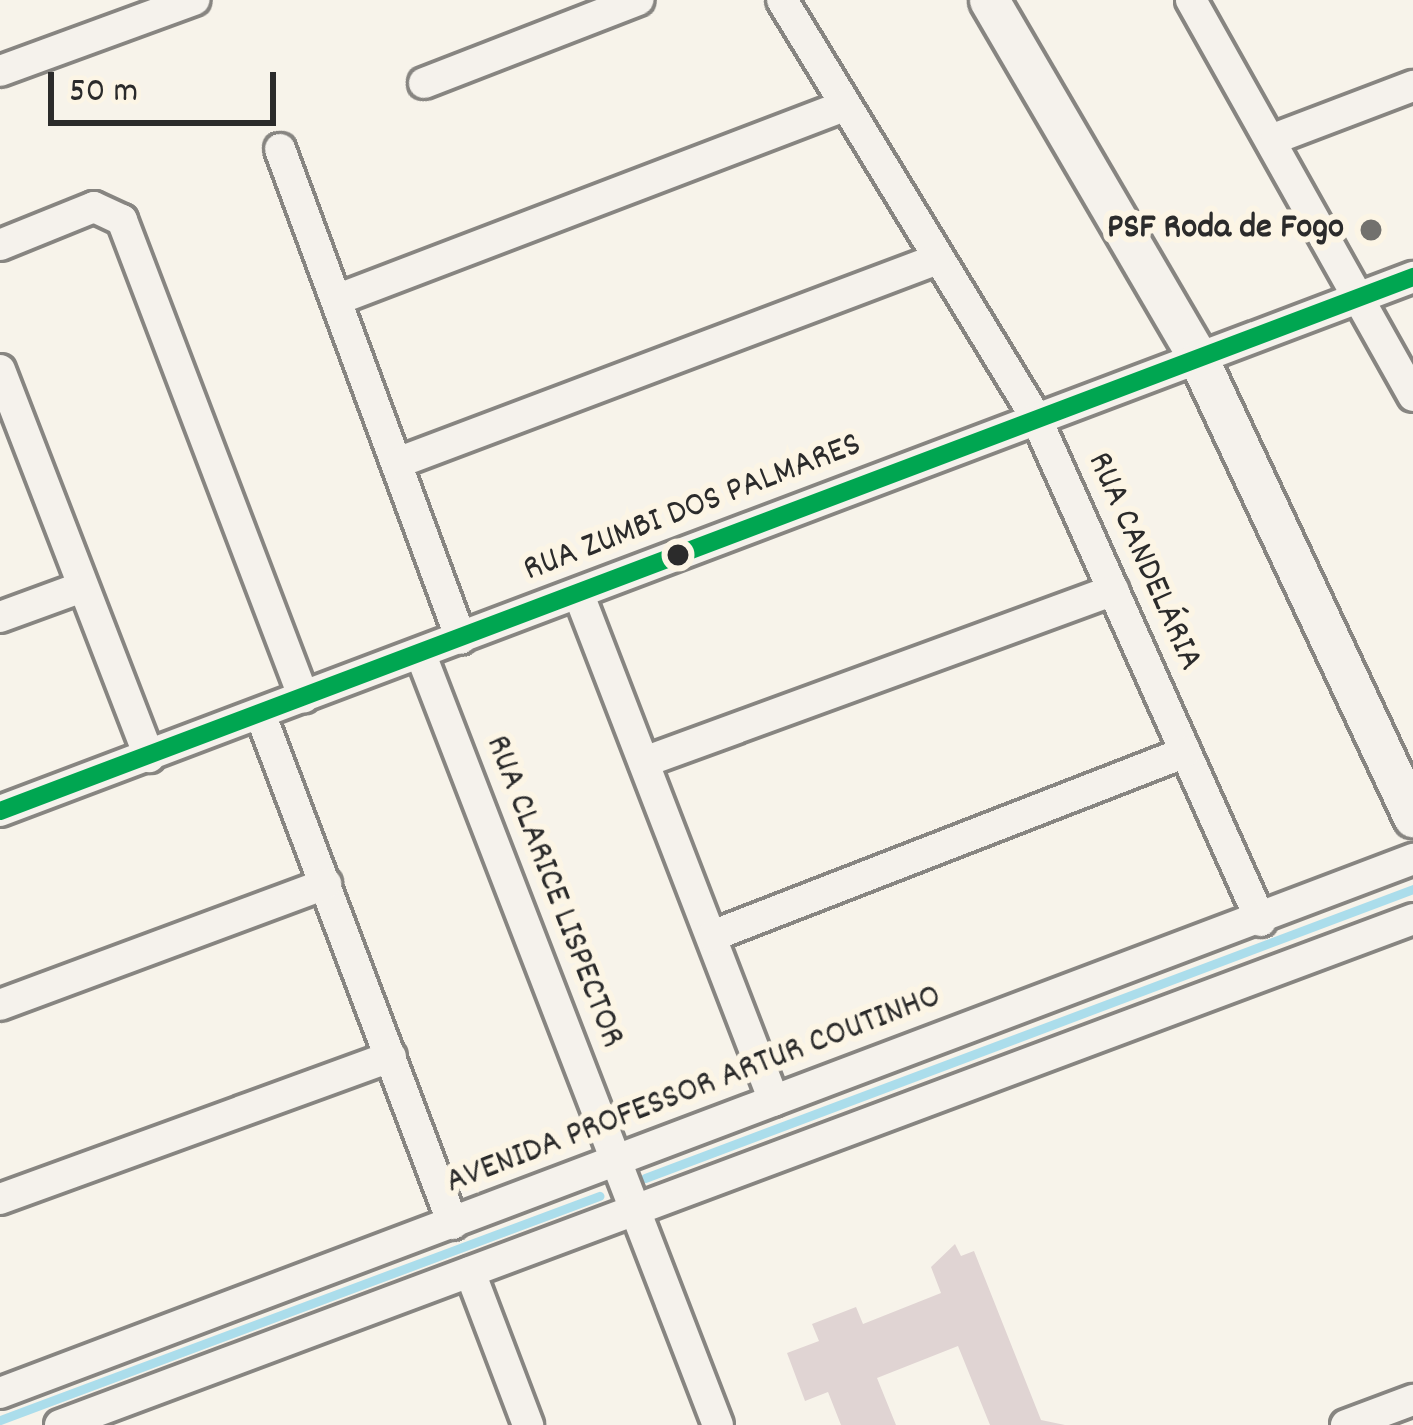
<!DOCTYPE html>
<meta charset="utf-8">
<style>
body{margin:0}
#map{position:relative;width:1413px;height:1425px;overflow:hidden;background:#f7f3ea;font-family:Dekko,sans-serif}
div>[style]{position:absolute}
[style*='--x']{left:calc(var(--x)*1px);top:calc(var(--y)*1px);width:calc(var(--w)*1px);rotate:calc(var(--a)*1deg)}
.stream>*{height:9px;margin:-4.5px;padding:0 4.5px;transform-origin:4.5px;border-radius:4.5px;background:#abddeb}
.building>*{inset:0;background:#e0d4d3}
.roads{filter:drop-shadow(3px 0 #878581) drop-shadow(-3px 0 #878581) drop-shadow(0 3px #878581) drop-shadow(0 -3px #878581)}
.minor>*{height:30px;margin:-15px;padding:0 15px;transform-origin:15px;border-radius:15px;background:#f5f2ec}
.tertiary>*{height:39px;margin:-19.5px;padding:0 19.5px;transform-origin:19.5px;border-radius:19.5px;background:#f5f2ec}
.bus-1>*{height:18px;margin:-9px;padding:0 9px;transform-origin:9px;border-radius:9px;background:#00a651}
.dots>*{width:33px;height:33px;translate:-50% -50%;box-sizing:border-box;border:6px solid #fcf5e5;border-radius:50%}
span{translate:-50% -50%;white-space:nowrap;text-align:center;line-height:1.15;-webkit-text-stroke:12px #fcf5e5;paint-order:stroke}
.poi-label{font-size:36px;color:#2b2b2b;font-weight:700}
.right{translate:-100% -50%;text-align:right}
.street-label{font-size:36px;color:#2b2b2b}
.scale{position:absolute;left:48px;top:72px;width:228px;height:54px;box-sizing:border-box;border:6px solid #2b2b2b;border-top:0;padding-left:15px;font-size:36px;line-height:42px;white-space:nowrap;color:#2b2b2b;-webkit-text-stroke:9px #fcf5e5;paint-order:stroke}
</style>
<div id="map">
<div class="stream">
<div style="--x:645;--y:1178;--w:821;--a:-20.62"></div>
<div style="--x:0;--y:1420;--w:640;--a:-20.5"></div>
</div>
<div class="building">
<div style="clip-path:polygon(955px 1244px,961px 1256px,974px 1251px,1041px 1420px,1065px 1425px,990px 1425px,958px 1346px,877px 1378px,896px 1425px,841px 1425px,828px 1392px,805px 1401px,787px 1353px,819px 1341px,812px 1324px,856px 1307px,863px 1324px,941px 1293px,931px 1267px)"></div>
</div>
<div class="roads">
<div class="minor">
<div style="--x:782;--y:0;--w:489;--a:58.7"></div>
<div style="--x:1036;--y:418;--w:551;--a:65.9"></div>
<div style="--x:1191;--y:0;--w:454;--a:60.7"></div>
<div style="--x:0;--y:71;--w:207;--a:-20.1"></div>
<div style="--x:424;--y:83;--w:230;--a:-21.2"></div>
<div style="--x:1276;--y:138;--w:147;--a:-20.8"></div>
<div style="--x:280;--y:149;--w:522;--a:69.73"></div>
<div style="--x:0;--y:245;--w:101;--a:-22"></div>
<div style="--x:94;--y:207;--w:31;--a:25"></div>
<div style="--x:122;--y:220;--w:511;--a:69.16"></div>
<div style="--x:336;--y:300;--w:544;--a:-20.9"></div>
<div style="--x:0;--y:370;--w:415;--a:68.9"></div>
<div style="--x:397;--y:463;--w:575;--a:-20.67"></div>
<div style="--x:579;--y:595;--w:542;--a:68.92"></div>
<div style="--x:0;--y:617;--w:87;--a:-20.1"></div>
<div style="--x:421;--y:655;--w:825;--a:68.91"></div>
<div style="--x:261;--y:716;--w:543;--a:69.3"></div>
<div style="--x:644;--y:762;--w:500;--a:-20.1"></div>
<div style="--x:0;--y:811;--w:1511;--a:-20.7"></div>
<div style="--x:712;--y:936;--w:508;--a:-21.22"></div>
<div style="--x:0;--y:1005;--w:348;--a:-20.4"></div>
<div style="--x:0;--y:1199;--w:416;--a:-20"></div>
<div style="--x:470;--y:1272;--w:164;--a:69.2"></div>
<div style="--x:0;--y:1393;--w:1511;--a:-20.7"></div>
<div style="--x:60;--y:1425;--w:1445;--a:-20.5"></div>
<div style="--x:1346;--y:1425;--w:72;--a:-20.5"></div>
</div>
<div class="tertiary">
<div style="--x:989;--y:0;--w:417;--a:59.7"></div>
<div style="--x:1199;--y:360;--w:505;--a:64.91"></div>
</div>
</div>
<div class="bus-1">
<div style="--x:0;--y:811;--w:1511;--a:-20.7"></div>
</div>
<div class="dots">
<div style="left:1371px;top:230px;background:#72716e"></div>
<div style="left:678px;top:555px;background:#2b2b2b"></div>
</div>
<div class="poi-label">
<span class="right" style="left:1344px;top:230px">PSF Roda de Fogo</span>
</div>
<div class="street-label">
<span style="left:693px;top:509px;rotate:-21deg">RUA ZUMBI DOS PALMARES</span>
<span style="left:1143px;top:562px;rotate:66deg">RUA CANDELÁRIA</span>
<span style="left:553px;top:892px;rotate:69deg">RUA CLARICE LISPECTOR</span>
<span style="left:694px;top:1091px;rotate:-21deg">AVENIDA PROFESSOR ARTUR COUTINHO</span>
</div>
<div class="scale">50 m</div>
</div>
